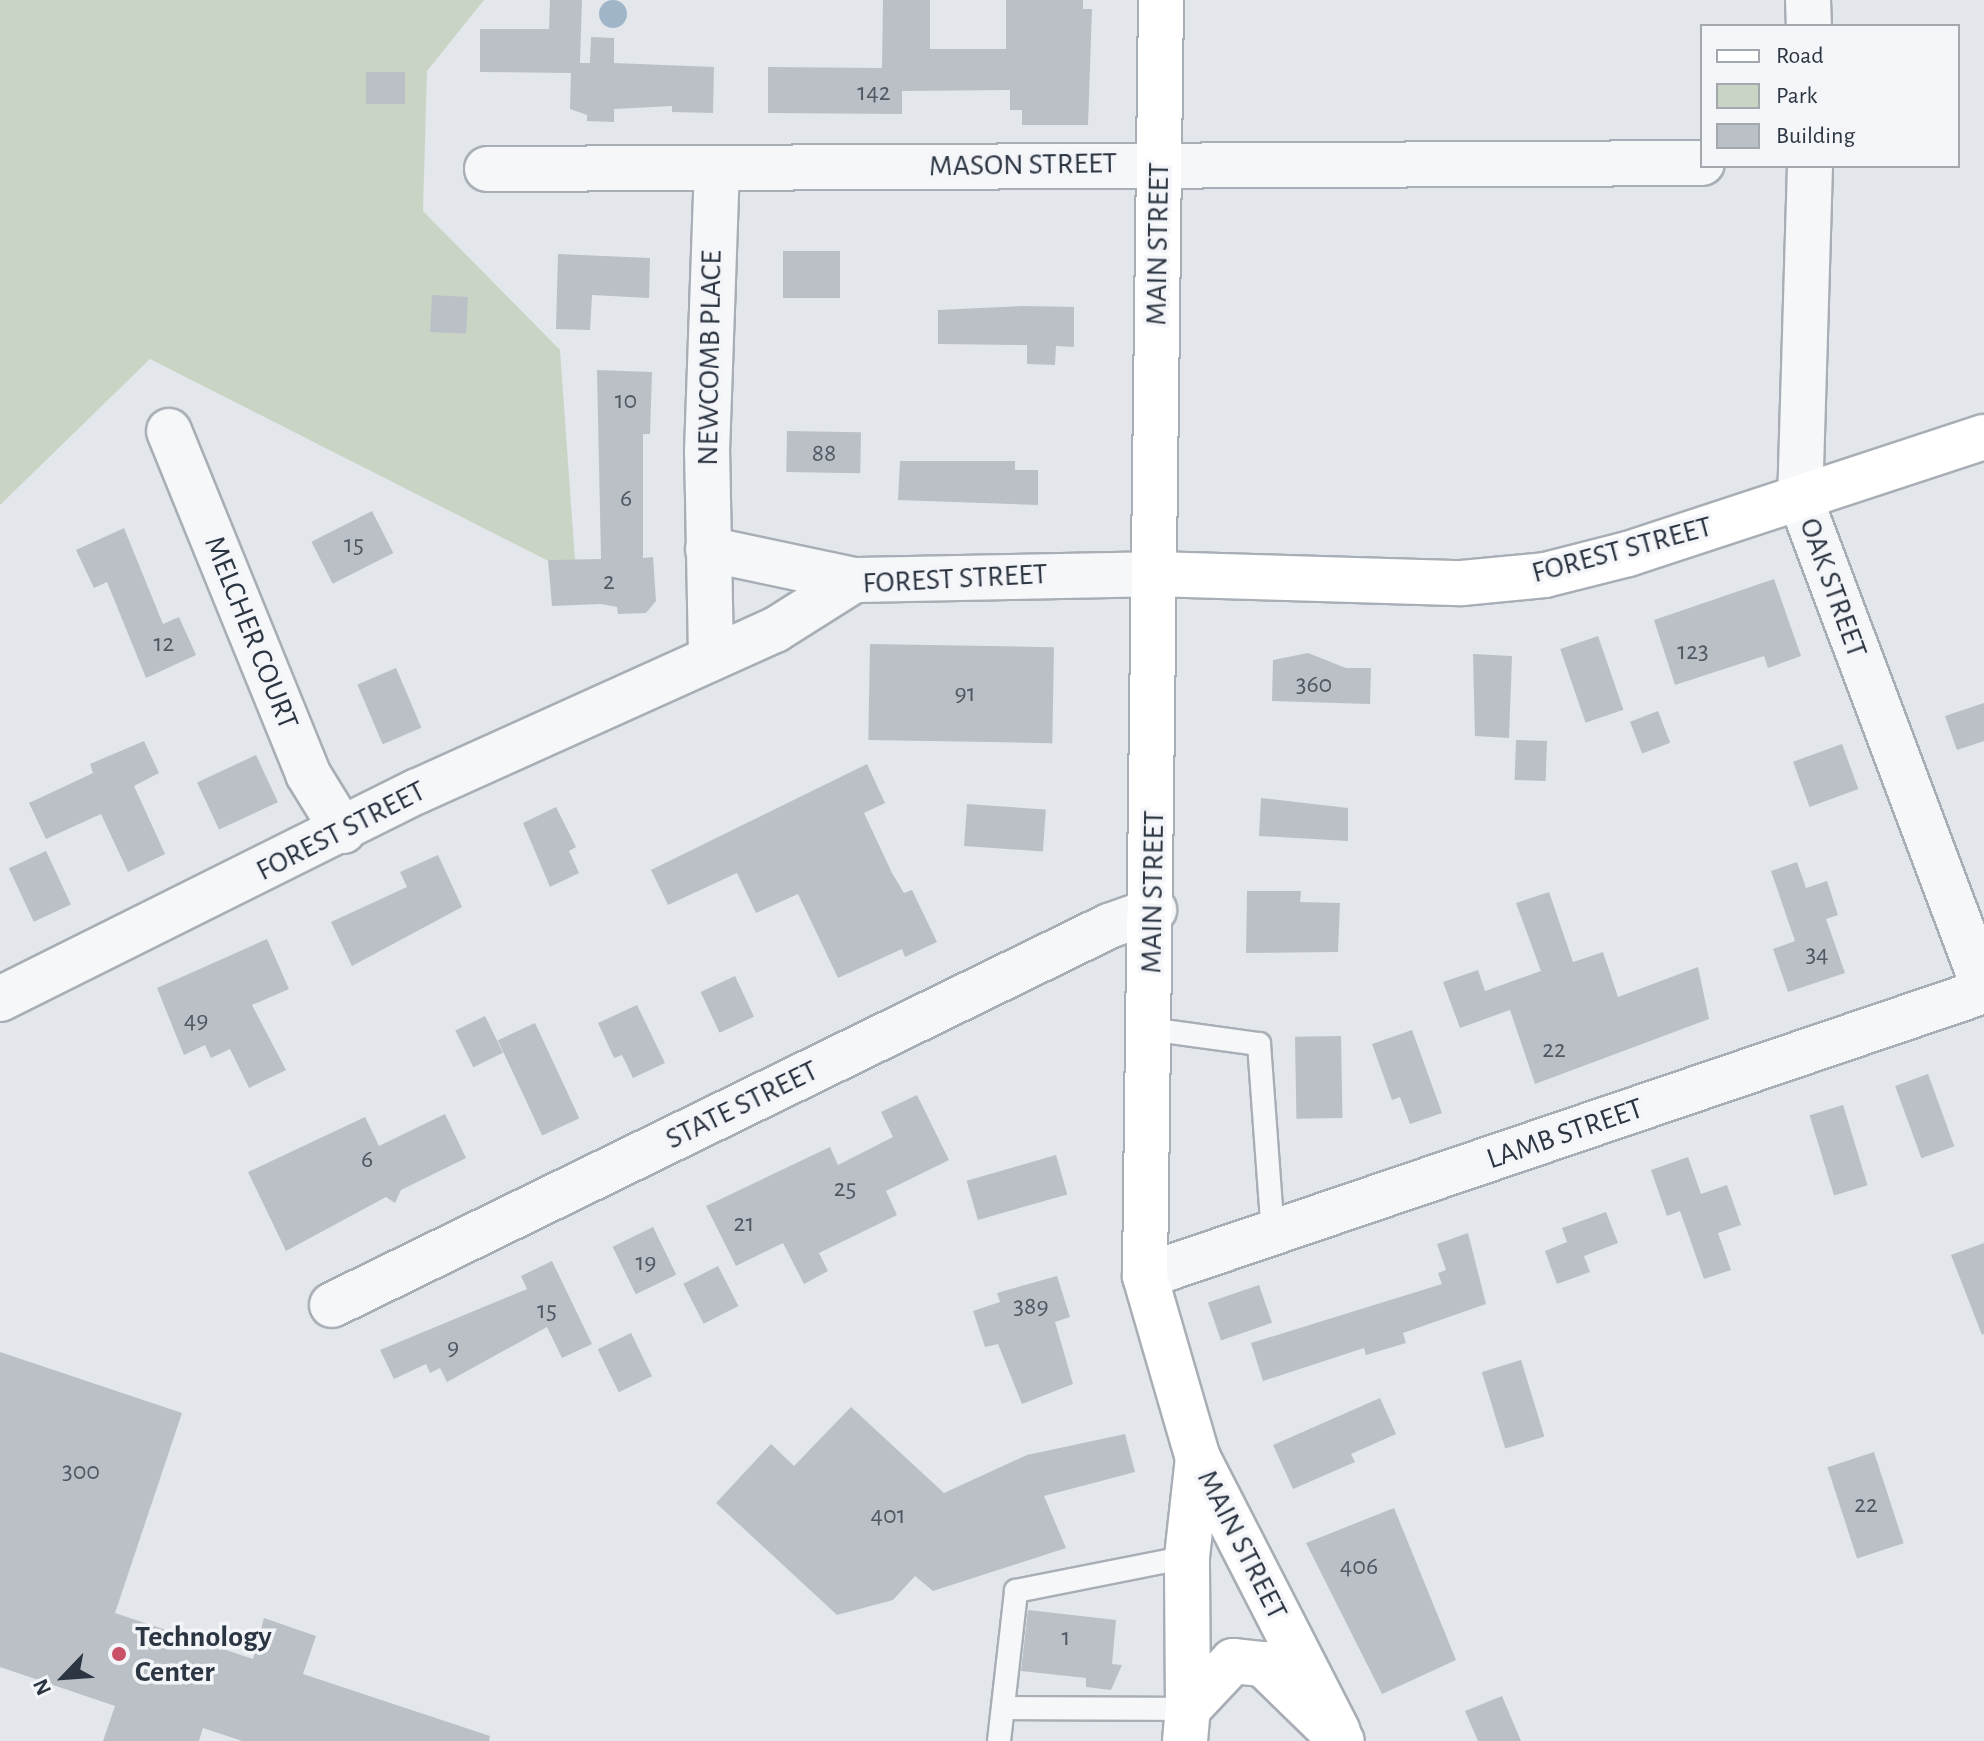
<!DOCTYPE html>
<style>
body{margin:0}
#map{position:relative;width:1984px;height:1741px;overflow:hidden;background:#e3e7eb;font-family:"Alegreya Sans",sans-serif}
div>[style]{position:absolute}
[style*='--x']{left:calc(var(--x)*1px);top:calc(var(--y)*1px);width:calc(var(--w)*1px);rotate:calc(var(--a)*1deg)}
.green>*{inset:0;background:#c9d4c5}
.water>*{inset:0;background:#a0b6c8}
.round{border-radius:50%}
.building>*{inset:0;background:#bbc0c7;transform-origin:0 0}
.roads{filter:drop-shadow(2px 0 #a8aeb5) drop-shadow(-2px 0 #a8aeb5) drop-shadow(0 2px #a8aeb5) drop-shadow(0 -2px #a8aeb5)}
.lane>*{height:22px;margin:-11px;padding:0 11px;transform-origin:11px;border-radius:11px;background:#f6f7f9}
.street>*{height:44px;margin:-22px;padding:0 22px;transform-origin:22px;border-radius:22px;background:#f6f7f9}
.secondary>*{height:44px;margin:-22px;padding:0 22px;transform-origin:22px;border-radius:22px;background:#fff}
.primary>*{height:44px;margin:-22px;padding:0 22px;transform-origin:22px;border-radius:22px;background:#fff}
.dots>*{width:22px;height:22px;translate:-50% -50%;box-sizing:border-box;border:4px solid #f3f5f8;border-radius:50%}
span{translate:-50% -50%;white-space:nowrap;text-align:center;line-height:1.15;-webkit-text-stroke:7px #f3f5f8;paint-order:stroke}
.number-label{font-size:26px;color:#505863}
.number-label span{-webkit-text-stroke-width:0}
.street-label{font-size:30px;color:#2c3542}
.poi-label{font-size:30px;color:#2c3542;font-weight:700}
.left{translate:0 -50%;text-align:left}
.legend{position:absolute;left:1700px;top:24px;width:260px;height:144px;box-sizing:border-box;background:#f3f5f8;border:2px solid #a3a8af;margin:0;padding:10px 14px;list-style:none;font-size:24px;color:#2c3542}
.legend li{display:flex;align-items:center;gap:16px;height:40px}
.legend b{width:40px;border:2px solid #a3a8af}
.north{position:absolute;left:24px;top:1637px;width:80px;height:80px;-webkit-text-stroke:6px #f3f5f8;paint-order:stroke;rotate:245deg;font-size:22px;font-weight:700;line-height:32px;text-align:center;color:#2c3542}
.north::after{content:'';display:block;margin:auto;width:28px;height:36px;background:#2c3542;clip-path:polygon(50% 0,100% 100%,50% 72%,0 100%)}
</style>
<div id="map">
<div class="green">
<div style="clip-path:polygon(0 0,484px 0,427px 71px,423px 211px,560px 350px,576px 575px,150px 359px,0 505px)"></div>
</div>
<div class="water">
<div class="round" style="left:599px;top:0;width:28px;height:28px"></div>
</div>
<div class="building">
<div style="clip-path:polygon(550px 0,582px 0,580px 63px,590px 63px,591px 37px,614px 38px,614px 63px,714px 67px,713px 113px,672px 112px,672px 106px,614px 109px,614px 122px,587px 121px,587px 115px,570px 109px,571px 73px,480px 72px,480px 29px,549px 29px)"></div>
<div style="clip-path:polygon(883px 0,930px 0,930px 49px,1006px 49px,1006px 0,1083px 0,1083px 9px,1092px 9px,1088px 125px,1022px 125px,1022px 110px,1010px 110px,1010px 90px,902px 91px,902px 114px,768px 113px,768px 67px,882px 68px)"></div>
<div style="left:405px;top:72px;width:32px;height:39px;rotate:90deg"></div>
<div style="left:783px;top:251px;width:57px;height:47px"></div>
<div style="clip-path:polygon(558px 254px,650px 258px,649px 298px,592px 295px,590px 330px,556px 329px)"></div>
<div style="left:432px;top:295px;width:36px;height:37px;rotate:3deg"></div>
<div style="clip-path:polygon(1024px 306px,1074px 307px,1074px 347px,1056px 346px,1055px 365px,1027px 364px,1027px 345px,938px 344px,938px 310px)"></div>
<div style="clip-path:polygon(597px 370px,652px 372px,650px 434px,643px 434px,643px 558px,653px 557px,656px 601px,646px 613px,618px 614px,617px 607px,601px 604px,552px 606px,548px 560px,601px 559px)"></div>
<div style="left:787px;top:431px;width:74px;height:41px;rotate:1deg"></div>
<div style="clip-path:polygon(900px 461px,1015px 461px,1015px 470px,1038px 470px,1038px 505px,898px 500px)"></div>
<div style="left:372px;top:511px;width:47px;height:68px;rotate:63deg"></div>
<div style="clip-path:polygon(124px 528px,163px 624px,179px 617px,196px 655px,146px 678px,107px 582px,94px 588px,76px 550px)"></div>
<div style="clip-path:polygon(1774px 579px,1801px 656px,1768px 668px,1764px 656px,1675px 685px,1654px 620px)"></div>
<div style="left:1598px;top:636px;width:78px;height:40px;rotate:71deg"></div>
<div style="left:870px;top:644px;width:184px;height:96px;rotate:1deg"></div>
<div style="clip-path:polygon(1308px 653px,1346px 668px,1371px 668px,1370px 704px,1272px 701px,1273px 660px)"></div>
<div style="clip-path:polygon(1473px 654px,1512px 656px,1509px 738px,1475px 736px)"></div>
<div style="left:396px;top:668px;width:65px;height:42px;rotate:67deg"></div>
<div style="clip-path:polygon(1984px 703px,1984px 741px,1957px 750px,1945px 716px)"></div>
<div style="left:1658px;top:711px;width:34px;height:30px;rotate:69deg"></div>
<div style="left:1516px;top:740px;width:31px;height:40px;rotate:2deg"></div>
<div style="clip-path:polygon(144px 741px,159px 773px,134px 786px,165px 854px,128px 872px,101px 814px,46px 839px,29px 803px,93px 773px,90px 764px)"></div>
<div style="left:1842px;top:744px;width:48px;height:52px;rotate:70deg"></div>
<div style="left:256px;top:755px;width:52px;height:65px;rotate:65deg"></div>
<div style="clip-path:polygon(867px 764px,885px 803px,864px 813px,892px 873px,904px 893px,912px 890px,937px 942px,905px 957px,902px 949px,838px 978px,798px 894px,756px 913px,737px 873px,668px 905px,651px 870px)"></div>
<div style="clip-path:polygon(1261px 798px,1348px 808px,1348px 841px,1259px 836px)"></div>
<div style="left:967px;top:804px;width:79px;height:42px;rotate:4deg"></div>
<div style="clip-path:polygon(556px 807px,576px 847px,569px 851px,579px 873px,550px 887px,523px 823px)"></div>
<div style="left:46px;top:851px;width:59px;height:41px;rotate:65deg"></div>
<div style="clip-path:polygon(438px 855px,462px 907px,352px 966px,331px 922px,407px 887px,400px 872px)"></div>
<div style="clip-path:polygon(1797px 862px,1806px 888px,1827px 881px,1838px 915px,1826px 919px,1845px 973px,1788px 992px,1773px 949px,1795px 941px,1771px 871px)"></div>
<div style="clip-path:polygon(1247px 891px,1301px 891px,1300px 902px,1340px 903px,1338px 952px,1246px 953px)"></div>
<div style="clip-path:polygon(1549px 892px,1573px 962px,1603px 952px,1618px 997px,1698px 967px,1709px 1019px,1535px 1084px,1510px 1010px,1460px 1028px,1443px 982px,1478px 970px,1485px 991px,1541px 971px,1516px 903px)"></div>
<div style="clip-path:polygon(267px 939px,289px 989px,252px 1005px,286px 1070px,249px 1088px,230px 1049px,211px 1058px,205px 1045px,184px 1055px,157px 988px)"></div>
<div style="left:735px;top:976px;width:45px;height:38px;rotate:65deg"></div>
<div style="clip-path:polygon(637px 1005px,665px 1063px,633px 1078px,622px 1055px,614px 1058px,598px 1023px)"></div>
<div style="left:485px;top:1016px;width:41px;height:33px;rotate:64deg"></div>
<div style="left:535px;top:1023px;width:105px;height:41px;rotate:65deg"></div>
<div style="clip-path:polygon(1412px 1030px,1442px 1113px,1410px 1124px,1400px 1097px,1392px 1100px,1372px 1044px)"></div>
<div style="left:1341px;top:1036px;width:82px;height:46px;rotate:89deg"></div>
<div style="left:1928px;top:1074px;width:77px;height:35px;rotate:70deg"></div>
<div style="clip-path:polygon(917px 1095px,949px 1160px,886px 1191px,897px 1215px,819px 1253px,828px 1271px,804px 1284px,783px 1243px,736px 1266px,706px 1206px,830px 1147px,838px 1165px,893px 1137px,881px 1112px)"></div>
<div style="left:1843px;top:1105px;width:84px;height:35px;rotate:73deg"></div>
<div style="clip-path:polygon(445px 1114px,466px 1158px,401px 1190px,395px 1203px,386px 1197px,286px 1251px,248px 1172px,365px 1117px,379px 1146px)"></div>
<div style="left:1056px;top:1155px;width:41px;height:93px;rotate:74deg"></div>
<div style="clip-path:polygon(1688px 1157px,1701px 1194px,1727px 1185px,1741px 1225px,1718px 1233px,1731px 1270px,1704px 1279px,1680px 1211px,1667px 1216px,1651px 1170px)"></div>
<div style="clip-path:polygon(1606px 1212px,1618px 1243px,1584px 1256px,1590px 1272px,1557px 1284px,1545px 1251px,1567px 1242px,1562px 1228px)"></div>
<div style="left:653px;top:1227px;width:53px;height:45px;rotate:64deg"></div>
<div style="clip-path:polygon(1468px 1233px,1486px 1304px,1403px 1333px,1406px 1343px,1366px 1355px,1364px 1348px,1263px 1381px,1251px 1343px,1442px 1284px,1438px 1273px,1446px 1270px,1437px 1244px)"></div>
<div style="clip-path:polygon(1984px 1243px,1984px 1334px,1982px 1335px,1951px 1255px)"></div>
<div style="clip-path:polygon(552px 1261px,592px 1344px,562px 1358px,547px 1327px,447px 1382px,440px 1368px,430px 1373px,426px 1364px,394px 1379px,380px 1350px,527px 1289px,521px 1276px)"></div>
<div style="left:718px;top:1266px;width:45px;height:39px;rotate:63deg"></div>
<div style="clip-path:polygon(1057px 1276px,1070px 1317px,1055px 1322px,1073px 1384px,1022px 1404px,998px 1344px,985px 1347px,973px 1311px,1000px 1302px,997px 1293px)"></div>
<div style="left:1259px;top:1285px;width:40px;height:54px;rotate:71deg"></div>
<div style="left:631px;top:1333px;width:48px;height:37px;rotate:64deg"></div>
<div style="clip-path:polygon(0 1352px,182px 1413px,115px 1613px,253px 1659px,264px 1618px,316px 1636px,303px 1674px,490px 1736px,489px 1741px,242px 1741px,203px 1728px,199px 1741px,103px 1741px,115px 1706px,0 1667px)"></div>
<div style="left:1521px;top:1360px;width:80px;height:41px;rotate:73deg"></div>
<div style="clip-path:polygon(1380px 1398px,1396px 1434px,1351px 1454px,1355px 1462px,1293px 1489px,1273px 1445px)"></div>
<div style="clip-path:polygon(851px 1407px,944px 1493px,1027px 1455px,1125px 1434px,1135px 1472px,1044px 1496px,1066px 1548px,933px 1591px,915px 1576px,893px 1600px,837px 1615px,716px 1503px,771px 1444px,794px 1466px)"></div>
<div style="left:1874px;top:1452px;width:96px;height:49px;rotate:72deg"></div>
<div style="clip-path:polygon(1394px 1508px,1456px 1660px,1382px 1694px,1306px 1543px)"></div>
<div style="clip-path:polygon(1028px 1610px,1116px 1620px,1112px 1664px,1122px 1665px,1111px 1690px,1086px 1687px,1086px 1678px,1021px 1671px)"></div>
<div style="clip-path:polygon(1502px 1696px,1521px 1741px,1478px 1741px,1465px 1711px)"></div>
</div>
<div class="roads">
<div class="lane">
<div style="--x:1149;--y:1029;--w:111;--a:7.8"></div>
<div style="--x:1259;--y:1044;--w:191;--a:85.8"></div>
<div style="--x:1003;--y:1708;--w:185;--a:0.3"></div>
<div style="--x:999;--y:1741;--w:151;--a:-83.5"></div>
<div style="--x:1016;--y:1591;--w:174;--a:-11.2"></div>
</div>
<div class="street">
<div style="--x:1808;--y:0;--w:26;--a:88"></div>
<div style="--x:1810;--y:166;--w:332;--a:91.7"></div>
<div style="--x:1800;--y:498;--w:523;--a:69.42"></div>
<div style="--x:487;--y:169;--w:1215;--a:-0.28"></div>
<div style="--x:169;--y:431;--w:370;--a:67.9"></div>
<div style="--x:308;--y:774;--w:67;--a:58.4"></div>
<div style="--x:708;--y:549;--w:149;--a:12"></div>
<div style="--x:711;--y:655;--w:203;--a:-91.1"></div>
<div style="--x:707;--y:452;--w:284;--a:-88"></div>
<div style="--x:0;--y:999;--w:467;--a:-26.5"></div>
<div style="--x:418;--y:791;--w:392;--a:-24.3"></div>
<div style="--x:775;--y:630;--w:93;--a:-32.3"></div>
<div style="--x:854;--y:580;--w:300;--a:-1.1"></div>
<div style="--x:1145;--y:1276;--w:886;--a:-18.76"></div>
<div style="--x:332;--y:1305;--w:865;--a:-26"></div>
<div style="--x:1109;--y:926;--w:48;--a:-19.6"></div>
</div>
<div class="secondary">
<div style="--x:1161;--y:0;--w:1276;--a:90.72"></div>
<div style="--x:1145;--y:1276;--w:190;--a:73.8"></div>
<div style="--x:1198;--y:1458;--w:307;--a:62.9"></div>
<div style="--x:1154;--y:574;--w:308;--a:1.7"></div>
<div style="--x:1462;--y:583;--w:83;--a:-5.5"></div>
<div style="--x:1545;--y:575;--w:86;--a:-14.2"></div>
<div style="--x:1628;--y:554;--w:375;--a:-18.2"></div>
<div style="--x:1188;--y:1709;--w:152;--a:-90.4"></div>
<div style="--x:1187;--y:1557;--w:100;--a:-83.7"></div>
</div>
<div class="primary">
<div style="--x:1185;--y:1741;--w:32;--a:-85"></div>
<div style="--x:1188;--y:1709;--w:66;--a:-46.8"></div>
<div style="--x:1233;--y:1661;--w:30;--a:6"></div>
<div style="--x:1263;--y:1664;--w:110;--a:44.3"></div>
</div>
</div>
<div class="dots">
<div style="left:119px;top:1654px;background:#c85067"></div>
</div>
<div class="number-label">
<span style="left:874px;top:93px">142</span>
<span style="left:626px;top:401px">10</span>
<span style="left:824px;top:454px">88</span>
<span style="left:626px;top:499px">6</span>
<span style="left:354px;top:545px">15</span>
<span style="left:609px;top:582px">2</span>
<span style="left:164px;top:644px">12</span>
<span style="left:1693px;top:652px">123</span>
<span style="left:1314px;top:685px">360</span>
<span style="left:965px;top:694px">91</span>
<span style="left:1817px;top:955px">34</span>
<span style="left:196px;top:1021px">49</span>
<span style="left:1554px;top:1050px">22</span>
<span style="left:367px;top:1160px">6</span>
<span style="left:845px;top:1189px">25</span>
<span style="left:744px;top:1224px">21</span>
<span style="left:646px;top:1263px">19</span>
<span style="left:1031px;top:1307px">389</span>
<span style="left:547px;top:1311px">15</span>
<span style="left:453px;top:1348px">9</span>
<span style="left:81px;top:1472px">300</span>
<span style="left:1866px;top:1505px">22</span>
<span style="left:888px;top:1516px">401</span>
<span style="left:1359px;top:1567px">406</span>
<span style="left:1066px;top:1638px">1</span>
</div>
<div class="street-label">
<span style="left:1023px;top:165px;rotate:-1deg">MASON STREET</span>
<span style="left:1158px;top:244px;rotate:-89deg">MAIN STREET</span>
<span style="left:710px;top:358px;rotate:-89deg">NEWCOMB PLACE</span>
<span style="left:1622px;top:550px;rotate:-15deg">FOREST STREET</span>
<span style="left:955px;top:579px;rotate:-3deg">FOREST STREET</span>
<span style="left:1833px;top:588px;rotate:70deg">OAK STREET</span>
<span style="left:251px;top:633px;rotate:68deg">MELCHER COURT</span>
<span style="left:341px;top:831px;rotate:-27deg">FOREST STREET</span>
<span style="left:1153px;top:892px;rotate:-89deg">MAIN STREET</span>
<span style="left:742px;top:1105px;rotate:-26deg">STATE STREET</span>
<span style="left:1565px;top:1134px;rotate:-19deg">LAMB STREET</span>
<span style="left:1242px;top:1545px;rotate:63deg">MAIN STREET</span>
</div>
<div class="poi-label">
<span class="left" style="left:135px;top:1654px">Technology<br>Center</span>
</div>
<ul class="legend">
<li><b style="height:10px;background:#fff"></b>Road</li>
<li><b style="height:22px;background:#c9d4c5"></b>Park</li>
<li><b style="height:22px;background:#bbc0c7"></b>Building</li>
</ul>
<div class="north">N</div>
</div>
